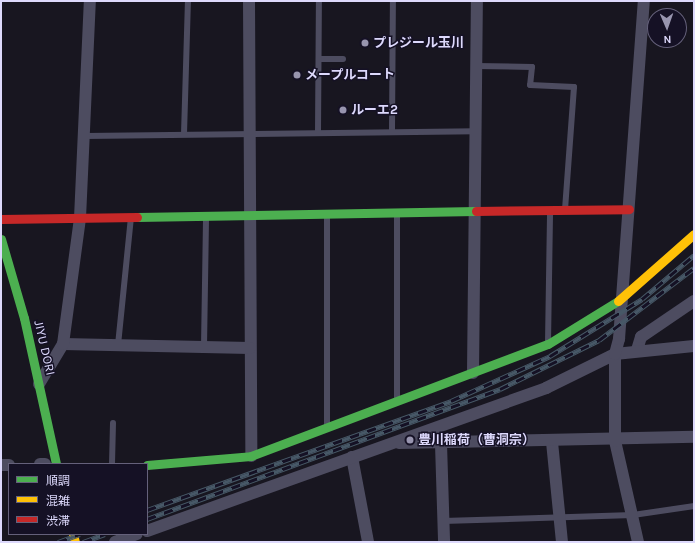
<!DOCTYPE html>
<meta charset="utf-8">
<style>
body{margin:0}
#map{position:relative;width:695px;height:543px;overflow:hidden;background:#181620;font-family:Karla,"Noto Sans JP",sans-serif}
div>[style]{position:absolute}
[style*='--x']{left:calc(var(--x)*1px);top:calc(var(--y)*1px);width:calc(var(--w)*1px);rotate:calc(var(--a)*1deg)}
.lane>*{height:6px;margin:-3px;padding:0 3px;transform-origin:3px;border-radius:3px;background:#4d4c60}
.street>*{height:12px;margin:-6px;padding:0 6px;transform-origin:6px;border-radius:6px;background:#4d4c60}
.fast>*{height:9px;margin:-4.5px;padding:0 4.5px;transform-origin:4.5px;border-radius:4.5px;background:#4caf50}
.slow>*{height:9px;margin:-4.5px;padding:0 4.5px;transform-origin:4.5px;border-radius:4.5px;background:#ffc107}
.jam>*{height:9px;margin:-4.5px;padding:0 4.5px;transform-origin:4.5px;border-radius:4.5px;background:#c62828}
.rail>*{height:4.5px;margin-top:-2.25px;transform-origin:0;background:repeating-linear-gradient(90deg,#151125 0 9px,#475867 0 18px);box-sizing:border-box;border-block:1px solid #475867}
.dots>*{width:11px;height:11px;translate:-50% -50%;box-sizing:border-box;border:2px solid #151125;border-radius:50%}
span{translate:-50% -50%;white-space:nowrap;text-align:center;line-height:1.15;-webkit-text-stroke:3px #151125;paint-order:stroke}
.poi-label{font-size:13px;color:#ddd9fc;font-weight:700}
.left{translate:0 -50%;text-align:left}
.street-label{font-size:13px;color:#ddd9fc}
.frame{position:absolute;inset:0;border:2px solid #ddd9fc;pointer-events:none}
.legend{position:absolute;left:8px;top:463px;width:140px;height:72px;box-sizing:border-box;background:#151125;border:1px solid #65617b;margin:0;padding:5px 7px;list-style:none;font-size:12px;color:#ddd9fc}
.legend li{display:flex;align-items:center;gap:8px;height:20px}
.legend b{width:20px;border:1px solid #65617b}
.north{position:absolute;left:647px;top:8px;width:40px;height:40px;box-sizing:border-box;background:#151125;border:1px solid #65617b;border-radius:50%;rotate:178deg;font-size:11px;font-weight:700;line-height:16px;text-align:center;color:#ddd9fc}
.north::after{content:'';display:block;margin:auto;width:14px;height:18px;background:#9895af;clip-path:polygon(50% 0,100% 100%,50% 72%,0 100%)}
</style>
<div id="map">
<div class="lane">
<div style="--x:319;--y:59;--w:24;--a:0"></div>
<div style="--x:476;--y:66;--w:56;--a:1"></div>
<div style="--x:532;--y:67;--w:18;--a:96"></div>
<div style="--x:530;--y:85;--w:44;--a:2.6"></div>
<div style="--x:574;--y:87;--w:123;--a:94.2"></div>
<div style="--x:392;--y:131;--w:130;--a:-89.6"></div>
<div style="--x:318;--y:132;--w:131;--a:-89.6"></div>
<div style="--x:184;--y:134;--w:133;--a:-88.3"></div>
<div style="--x:85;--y:136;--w:390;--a:-0.7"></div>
<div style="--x:548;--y:343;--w:133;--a:-89.1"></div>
<div style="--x:118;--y:345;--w:128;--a:-84.2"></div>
<div style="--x:204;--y:347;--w:130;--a:-89.1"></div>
<div style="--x:397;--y:400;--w:187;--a:-90"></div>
<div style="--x:327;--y:426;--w:211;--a:-90"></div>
<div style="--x:112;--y:464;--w:41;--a:-88.6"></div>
<div style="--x:443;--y:521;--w:190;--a:-1.8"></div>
<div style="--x:633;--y:515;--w:62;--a:-8.4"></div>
</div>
<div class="street">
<div style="--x:249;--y:1;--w:455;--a:89.7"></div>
<div style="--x:63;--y:344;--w:187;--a:1.2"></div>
<div style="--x:637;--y:350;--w:14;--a:-73"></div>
<div style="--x:641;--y:337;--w:64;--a:-34.2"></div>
<div style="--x:473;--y:373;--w:372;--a:-89.4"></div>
<div style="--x:39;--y:384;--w:47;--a:-59"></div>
<div style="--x:63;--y:344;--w:127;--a:-82.3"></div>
<div style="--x:80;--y:218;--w:217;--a:-87.4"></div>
<div style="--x:552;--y:442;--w:100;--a:84.3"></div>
<div style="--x:399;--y:443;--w:295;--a:-1.2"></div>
<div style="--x:441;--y:444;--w:98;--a:88.2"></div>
<div style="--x:352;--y:457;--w:86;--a:79.3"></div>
<div style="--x:40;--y:464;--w:5;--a:0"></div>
<div style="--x:1;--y:465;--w:8;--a:0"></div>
<div style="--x:147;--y:531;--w:424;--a:-19.7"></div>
<div style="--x:546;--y:388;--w:77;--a:-26.2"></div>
<div style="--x:615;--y:354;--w:79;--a:-5.8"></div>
<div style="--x:115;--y:542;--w:23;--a:-20"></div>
<div style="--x:638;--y:542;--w:104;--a:-102.8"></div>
<div style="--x:615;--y:441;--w:87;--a:-90"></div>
<div style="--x:615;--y:354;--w:16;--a:-75"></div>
<div style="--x:619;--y:339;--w:339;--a:-85.8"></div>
</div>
<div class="fast">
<div style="--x:137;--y:217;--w:339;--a:-1"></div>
<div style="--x:1;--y:239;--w:82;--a:73.8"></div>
<div style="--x:24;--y:318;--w:149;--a:77.6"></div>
<div style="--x:147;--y:465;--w:104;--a:-4.9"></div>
<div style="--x:251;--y:456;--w:317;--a:-20.7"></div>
<div style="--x:548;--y:344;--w:82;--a:-31.6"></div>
</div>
<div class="slow">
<div style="--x:618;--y:301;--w:101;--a:-41.4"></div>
<div style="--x:73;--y:534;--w:8;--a:76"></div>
</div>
<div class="jam">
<div style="--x:476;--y:211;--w:153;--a:-0.7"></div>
<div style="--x:1;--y:219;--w:136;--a:-0.8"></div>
</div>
<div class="rail">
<div style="--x:147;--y:510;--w:323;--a:-19.7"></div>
<div style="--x:451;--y:401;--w:109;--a:-24.4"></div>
<div style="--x:550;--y:356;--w:108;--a:-31.8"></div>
<div style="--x:642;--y:299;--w:68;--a:-40.2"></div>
<div style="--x:147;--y:519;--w:376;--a:-20.2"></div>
<div style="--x:500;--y:389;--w:110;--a:-26.3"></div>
<div style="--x:599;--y:340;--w:119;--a:-37.2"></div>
<div style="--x:58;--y:542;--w:23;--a:-20"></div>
<div style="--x:83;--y:542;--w:23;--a:-20"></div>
</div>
<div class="dots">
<div style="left:365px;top:43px;background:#9895af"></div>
<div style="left:297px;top:75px;background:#9895af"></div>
<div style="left:343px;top:110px;background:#9895af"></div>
<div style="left:410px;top:440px;background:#9895af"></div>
</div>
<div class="poi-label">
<span class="left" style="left:373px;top:43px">プレジール玉川</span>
<span class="left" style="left:305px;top:75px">メープルコート</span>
<span class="left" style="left:351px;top:110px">ルーエ2</span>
<span class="left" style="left:418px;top:440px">豊川稲荷（曹洞宗）</span>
</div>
<div class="street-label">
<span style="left:44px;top:348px;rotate:77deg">JIYU DORI</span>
</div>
<div class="frame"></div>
<ul class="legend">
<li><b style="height:5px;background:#4caf50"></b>順調</li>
<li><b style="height:5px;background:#ffc107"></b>混雑</li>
<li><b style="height:5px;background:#c62828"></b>渋滞</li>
</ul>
<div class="north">N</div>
</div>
